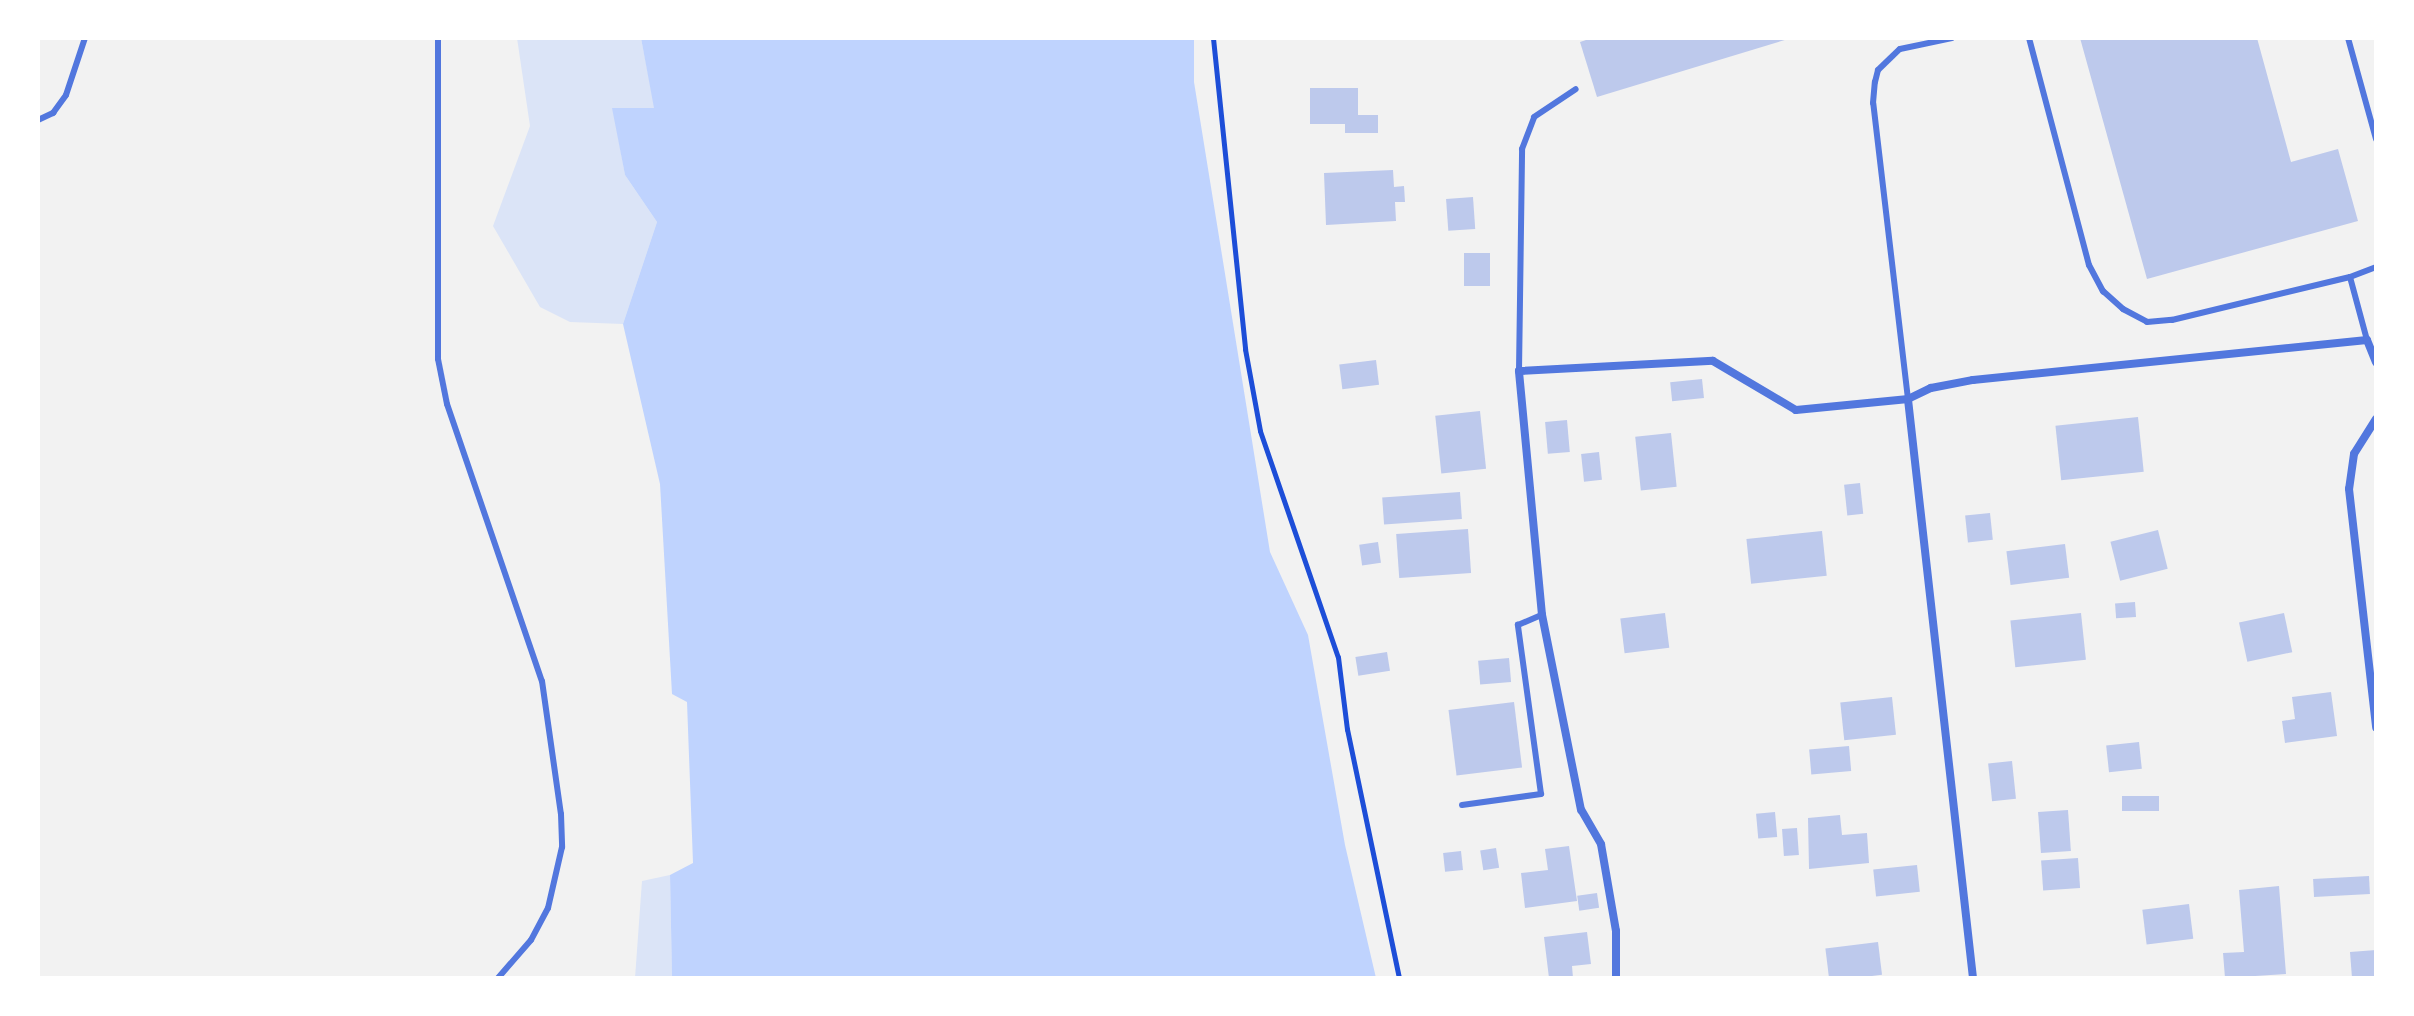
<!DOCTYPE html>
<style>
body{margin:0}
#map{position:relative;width:2414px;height:1016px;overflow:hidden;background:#f2f2f2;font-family:Montserrat,sans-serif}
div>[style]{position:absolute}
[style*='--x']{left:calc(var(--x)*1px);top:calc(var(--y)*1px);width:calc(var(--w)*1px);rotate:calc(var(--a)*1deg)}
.green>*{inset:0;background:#dbe4f7}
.water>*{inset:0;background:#bfd3fe}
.building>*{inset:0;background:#bdc9ec;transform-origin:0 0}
.path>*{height:5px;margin:-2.5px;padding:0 2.5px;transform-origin:2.5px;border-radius:2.5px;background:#1d4ed8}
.service>*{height:6px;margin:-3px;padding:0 3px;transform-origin:3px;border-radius:3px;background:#5277de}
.minor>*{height:8px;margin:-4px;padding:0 4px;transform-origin:4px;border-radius:4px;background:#5277de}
span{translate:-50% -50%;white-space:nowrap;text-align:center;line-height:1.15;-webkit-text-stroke:7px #fff;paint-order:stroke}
.frame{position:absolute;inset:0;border:40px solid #fff;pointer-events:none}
</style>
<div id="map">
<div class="green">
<div style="clip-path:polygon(517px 38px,641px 38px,655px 109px,613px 108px,625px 175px,657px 222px,623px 324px,570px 322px,540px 307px,493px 226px,530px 126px)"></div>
<div style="clip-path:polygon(670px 875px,672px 978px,635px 978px,642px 881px)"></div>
</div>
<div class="water">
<div style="clip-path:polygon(641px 38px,1194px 38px,1194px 82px,1270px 552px,1308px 635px,1345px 845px,1376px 978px,672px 978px,670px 875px,693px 863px,687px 702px,672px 694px,660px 484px,623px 324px,657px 222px,625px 175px,612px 108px,654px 108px)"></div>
</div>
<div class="building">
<div style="clip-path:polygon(1592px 38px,1788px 38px,1788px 39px,1597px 97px,1580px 42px)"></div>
<div style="clip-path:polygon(2080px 38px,2257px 38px,2291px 162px,2338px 149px,2358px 221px,2147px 279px)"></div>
<div style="clip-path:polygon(1310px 88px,1358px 88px,1358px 115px,1378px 115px,1378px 133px,1345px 133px,1345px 124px,1310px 124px)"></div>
<div style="clip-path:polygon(1393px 170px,1394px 187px,1404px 186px,1405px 202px,1395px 202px,1396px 221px,1326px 225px,1324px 173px)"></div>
<div style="left:1473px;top:197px;width:32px;height:27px;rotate:86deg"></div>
<div style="left:1464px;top:253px;width:26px;height:33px"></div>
<div style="left:1376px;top:360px;width:25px;height:37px;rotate:83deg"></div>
<div style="left:1702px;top:379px;width:19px;height:32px;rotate:84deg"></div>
<div style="left:1480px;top:411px;width:58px;height:45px;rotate:84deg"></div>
<div style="left:2138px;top:417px;width:55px;height:83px;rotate:84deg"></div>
<div style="left:1567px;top:420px;width:32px;height:22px;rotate:85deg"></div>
<div style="left:1671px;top:433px;width:54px;height:36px;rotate:84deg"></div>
<div style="left:1599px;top:452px;width:28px;height:18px;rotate:84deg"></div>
<div style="left:1860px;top:483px;width:31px;height:16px;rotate:84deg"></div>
<div style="left:1460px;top:492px;width:27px;height:78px;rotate:86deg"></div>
<div style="left:1990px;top:513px;width:27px;height:25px;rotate:84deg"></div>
<div style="left:1468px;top:529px;width:44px;height:72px;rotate:86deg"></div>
<div style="left:2158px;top:530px;width:40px;height:49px;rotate:76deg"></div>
<div style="left:1822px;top:531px;width:45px;height:76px;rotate:84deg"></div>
<div style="left:1378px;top:542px;width:21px;height:19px;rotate:82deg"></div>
<div style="left:2065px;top:544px;width:34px;height:59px;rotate:83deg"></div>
<div style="left:2135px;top:602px;width:15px;height:20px;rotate:86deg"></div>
<div style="left:1665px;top:613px;width:35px;height:45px;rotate:83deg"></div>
<div style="left:2081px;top:613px;width:47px;height:71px;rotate:84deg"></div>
<div style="left:2284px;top:613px;width:40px;height:46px;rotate:78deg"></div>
<div style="left:1387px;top:652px;width:19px;height:32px;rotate:81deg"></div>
<div style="left:1509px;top:658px;width:24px;height:31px;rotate:85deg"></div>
<div style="clip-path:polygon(2331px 692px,2337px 736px,2285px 743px,2282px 721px,2295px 719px,2292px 697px)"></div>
<div style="left:1892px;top:697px;width:38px;height:52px;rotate:84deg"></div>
<div style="left:1514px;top:702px;width:66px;height:66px;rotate:83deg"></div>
<div style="left:2139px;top:742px;width:27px;height:33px;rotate:84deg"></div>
<div style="left:1849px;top:746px;width:25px;height:40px;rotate:85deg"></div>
<div style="left:2012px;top:761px;width:38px;height:24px;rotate:84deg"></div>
<div style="left:2159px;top:796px;width:15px;height:37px;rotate:90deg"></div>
<div style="left:2068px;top:810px;width:41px;height:30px;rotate:86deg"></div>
<div style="left:1775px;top:812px;width:25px;height:19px;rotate:85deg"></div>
<div style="clip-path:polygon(1840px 815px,1842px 835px,1867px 833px,1869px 863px,1809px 869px,1808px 818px)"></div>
<div style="left:1797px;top:828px;width:27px;height:15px;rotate:86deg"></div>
<div style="clip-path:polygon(1569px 846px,1577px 901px,1525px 908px,1521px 873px,1548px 870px,1545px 849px)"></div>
<div style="left:1496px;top:848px;width:20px;height:16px;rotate:81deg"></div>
<div style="left:1461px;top:851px;width:19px;height:18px;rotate:84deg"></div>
<div style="left:2078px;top:858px;width:30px;height:37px;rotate:86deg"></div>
<div style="left:1917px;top:865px;width:27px;height:44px;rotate:84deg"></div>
<div style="left:2369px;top:876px;width:18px;height:56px;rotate:87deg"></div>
<div style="clip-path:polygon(2279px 886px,2286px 974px,2225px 978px,2223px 953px,2244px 952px,2239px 890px)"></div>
<div style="left:1597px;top:893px;width:15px;height:20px;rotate:82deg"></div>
<div style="left:2189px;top:904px;width:35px;height:47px;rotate:83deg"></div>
<div style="clip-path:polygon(1587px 932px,1591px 964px,1572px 966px,1573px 978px,1549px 978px,1544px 937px)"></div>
<div style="left:1878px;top:942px;width:33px;height:53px;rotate:83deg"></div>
<div style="clip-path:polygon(2376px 950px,2376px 978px,2352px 978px,2350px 952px)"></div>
</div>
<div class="path">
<div style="--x:1213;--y:38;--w:313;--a:84.1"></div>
<div style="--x:1245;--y:349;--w:83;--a:79.6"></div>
<div style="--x:1260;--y:431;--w:239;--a:71"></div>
<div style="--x:1338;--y:657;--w:73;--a:82.9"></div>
<div style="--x:1347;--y:729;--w:254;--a:78.2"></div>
</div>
<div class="service">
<div style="--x:438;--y:38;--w:321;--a:90"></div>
<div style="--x:438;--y:359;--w:46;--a:78.7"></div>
<div style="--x:447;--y:404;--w:293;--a:71.1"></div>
<div style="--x:542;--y:681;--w:134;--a:81.9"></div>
<div style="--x:561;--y:814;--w:33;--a:88"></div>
<div style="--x:562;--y:847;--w:63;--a:102.9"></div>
<div style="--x:548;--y:908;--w:36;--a:118"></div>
<div style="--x:531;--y:940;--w:50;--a:131"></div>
<div style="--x:2029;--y:38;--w:235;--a:75.2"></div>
<div style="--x:2089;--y:265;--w:30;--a:62"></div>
<div style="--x:2103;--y:291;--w:27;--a:42"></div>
<div style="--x:2123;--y:309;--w:27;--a:28"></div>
<div style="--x:2147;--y:322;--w:25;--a:-5"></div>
<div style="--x:2172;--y:320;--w:183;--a:-13.6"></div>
<div style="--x:2348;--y:38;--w:105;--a:74.5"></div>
<div style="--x:38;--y:120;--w:17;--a:-25"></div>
<div style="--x:53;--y:113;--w:22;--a:-54"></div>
<div style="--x:66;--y:95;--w:60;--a:-71.6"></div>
<div style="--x:2367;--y:340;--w:65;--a:-105.1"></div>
<div style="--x:2350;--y:277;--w:28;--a:-21"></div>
<div style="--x:1519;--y:371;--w:222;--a:-89.2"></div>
<div style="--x:1522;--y:149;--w:34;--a:-69"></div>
<div style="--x:1534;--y:117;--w:50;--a:-33.7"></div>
<div style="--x:1908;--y:399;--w:298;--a:-96.7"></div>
<div style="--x:1873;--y:103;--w:21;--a:-85"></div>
<div style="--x:1875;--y:82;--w:12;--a:-76"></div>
<div style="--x:1878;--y:70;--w:30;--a:-44"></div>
<div style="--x:1900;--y:49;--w:53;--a:-11.9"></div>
<div style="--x:1462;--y:805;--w:80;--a:-7.9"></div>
<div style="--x:1541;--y:794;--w:171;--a:-97.8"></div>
<div style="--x:1518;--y:625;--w:26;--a:-23"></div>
</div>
<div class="minor">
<div style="--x:2376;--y:419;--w:41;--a:122.2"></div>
<div style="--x:2354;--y:454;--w:35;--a:98"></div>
<div style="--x:2349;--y:489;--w:240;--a:83.5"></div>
<div style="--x:1616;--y:978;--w:47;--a:-90"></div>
<div style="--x:1616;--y:931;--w:88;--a:-99.8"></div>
<div style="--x:1601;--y:844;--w:39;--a:-120"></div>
<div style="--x:1581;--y:810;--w:199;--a:-101.3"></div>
<div style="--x:1542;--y:615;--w:245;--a:-95.4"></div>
<div style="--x:1519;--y:371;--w:194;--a:-3"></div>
<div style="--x:1713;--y:361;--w:96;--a:30.6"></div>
<div style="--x:1796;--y:410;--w:113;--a:-5.6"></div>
<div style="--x:1973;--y:978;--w:583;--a:-96.41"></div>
<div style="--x:1908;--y:399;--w:25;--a:-26"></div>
<div style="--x:1931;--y:388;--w:43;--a:-10.8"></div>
<div style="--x:1973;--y:380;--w:396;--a:-5.8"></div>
<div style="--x:2367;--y:340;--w:24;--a:68"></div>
</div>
<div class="frame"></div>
</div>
